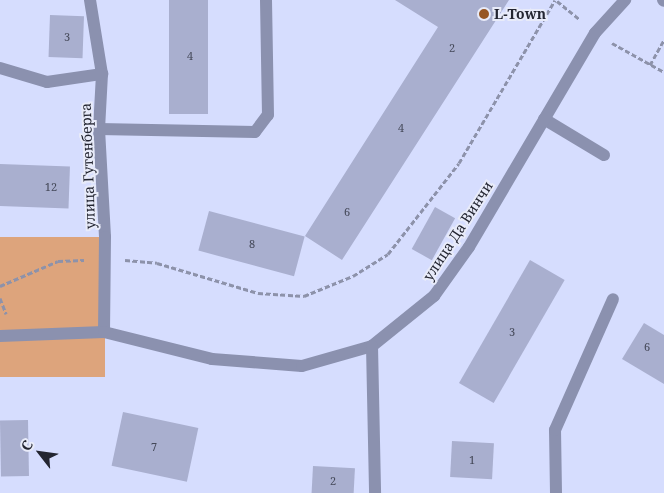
<!DOCTYPE html>
<meta charset="utf-8">
<style>
body{margin:0}
#map{position:relative;width:664px;height:493px;overflow:hidden;background:#d6ddfe;font-family:"Noto Serif",serif}
div>[style]{position:absolute}
[style*='--x']{left:calc(var(--x)*1px);top:calc(var(--y)*1px);width:calc(var(--w)*1px);rotate:calc(var(--a)*1deg)}
.green>*{inset:0;background:#dda47c;transform-origin:0 0}
.building>*{inset:0;background:#a9afcf;transform-origin:0 0}
.path>*{height:3px;margin-top:-1.5px;transform-origin:0;background:repeating-linear-gradient(90deg,#8d92aa 0 5px,transparent 0 7.5px)}
.minor>*{height:12px;margin:-6px;padding:0 6px;transform-origin:6px;border-radius:6px;background:#8b91af}
.dots>*{width:14px;height:14px;translate:-50% -50%;box-sizing:border-box;border:2px solid #e8ebf9;border-radius:50%}
span{translate:-50% -50%;white-space:nowrap;text-align:center;line-height:1.15;-webkit-text-stroke:4px #e8ebf9;paint-order:stroke}
.number-label{font-size:11px;color:#444858}
.number-label span{-webkit-text-stroke-width:0}
.poi-label{font-size:14px;color:#232531;font-weight:700}
.left{translate:0 -50%;text-align:left}
.street-label{font-size:14px;color:#232531}
.north{position:absolute;left:15px;top:428px;width:50px;height:50px;-webkit-text-stroke:4px #e8ebf9;paint-order:stroke;rotate:300deg;font-size:14px;font-weight:700;line-height:20px;text-align:center;color:#232531}
.north::after{content:'';display:block;margin:auto;width:18px;height:22px;background:#232531;clip-path:polygon(50% 0,100% 100%,50% 72%,0 100%)}
</style>
<div id="map">
<div class="green">
<div style="left:105px;top:237px;width:140px;height:105px;rotate:90deg"></div>
</div>
<div class="building">
<div style="left:169px;top:0;width:39px;height:114px"></div>
<div style="clip-path:polygon(395px 0,509px 0,342px 260px,305px 236px,438px 27px)"></div>
<div style="left:50px;top:15px;width:34px;height:42px;rotate:2deg"></div>
<div style="left:0;top:164px;width:70px;height:42px;rotate:2deg"></div>
<div style="left:435px;top:207px;width:23px;height:48px;rotate:29deg"></div>
<div style="left:209px;top:211px;width:99px;height:41px;rotate:15deg"></div>
<div style="left:530px;top:260px;width:40px;height:142px;rotate:30deg"></div>
<div style="clip-path:polygon(644px 323px,664px 335px,664px 384px,622px 359px)"></div>
<div style="left:123px;top:412px;width:77px;height:55px;rotate:12deg"></div>
<div style="left:28px;top:420px;width:56px;height:28px;rotate:89deg"></div>
<div style="left:452px;top:441px;width:42px;height:36px;rotate:3deg"></div>
<div style="left:313px;top:466px;width:42px;height:27px;rotate:3deg"></div>
</div>
<div class="path">
<div style="--x:557;--y:1;--w:28;--a:39"></div>
<div style="--x:612;--y:43;--w:60;--a:29.1"></div>
<div style="--x:650;--y:65;--w:29;--a:-61"></div>
<div style="--x:125;--y:260;--w:32;--a:5"></div>
<div style="--x:157;--y:263;--w:105;--a:16.5"></div>
<div style="--x:258;--y:293;--w:46;--a:3.7"></div>
<div style="--x:304;--y:296;--w:53;--a:-22.2"></div>
<div style="--x:353;--y:276;--w:41;--a:-32.2"></div>
<div style="--x:388;--y:254;--w:115;--a:-52"></div>
<div style="--x:459;--y:163;--w:189;--a:-59.5"></div>
<div style="--x:0;--y:286;--w:63;--a:-23.3"></div>
<div style="--x:58;--y:261;--w:26;--a:-2"></div>
<div style="--x:0;--y:298;--w:17;--a:69"></div>
</div>
<div class="minor">
<div style="--x:90;--y:0;--w:75;--a:80.8"></div>
<div style="--x:102;--y:74;--w:55;--a:93.1"></div>
<div style="--x:99;--y:129;--w:108;--a:86.8"></div>
<div style="--x:105;--y:237;--w:95;--a:90.6"></div>
<div style="--x:663;--y:0;--w:1;--a:45"></div>
<div style="--x:0;--y:68;--w:49;--a:16.6"></div>
<div style="--x:47;--y:82;--w:56;--a:-8.3"></div>
<div style="--x:544;--y:119;--w:70;--a:31"></div>
<div style="--x:99;--y:129;--w:156;--a:1.1"></div>
<div style="--x:255;--y:132;--w:21;--a:-53"></div>
<div style="--x:268;--y:115;--w:115;--a:-91"></div>
<div style="--x:0;--y:336;--w:104;--a:-2.2"></div>
<div style="--x:104;--y:332;--w:111;--a:14"></div>
<div style="--x:212;--y:359;--w:90;--a:4.4"></div>
<div style="--x:302;--y:366;--w:73;--a:-15.9"></div>
<div style="--x:372;--y:346;--w:80;--a:-38.9"></div>
<div style="--x:434;--y:296;--w:60;--a:-54.5"></div>
<div style="--x:469;--y:247;--w:248;--a:-59.5"></div>
<div style="--x:595;--y:33;--w:45;--a:-47.7"></div>
<div style="--x:372;--y:346;--w:147;--a:88.8"></div>
<div style="--x:556;--y:493;--w:63;--a:-90.9"></div>
<div style="--x:555;--y:430;--w:143;--a:-66.1"></div>
</div>
<div class="dots">
<div style="left:484px;top:14px;background:#975622"></div>
</div>
<div class="number-label">
<span style="left:67px;top:37px">3</span>
<span style="left:452px;top:48px">2</span>
<span style="left:190px;top:56px">4</span>
<span style="left:401px;top:128px">4</span>
<span style="left:51px;top:187px">12</span>
<span style="left:347px;top:212px">6</span>
<span style="left:252px;top:244px">8</span>
<span style="left:512px;top:332px">3</span>
<span style="left:647px;top:347px">6</span>
<span style="left:154px;top:447px">7</span>
<span style="left:472px;top:460px">1</span>
<span style="left:333px;top:481px">2</span>
</div>
<div class="poi-label">
<span class="left" style="left:494px;top:14px">L-Town</span>
</div>
<div class="street-label">
<span style="left:88px;top:166px;rotate:-92deg">улица Гутенберга</span>
<span style="left:458px;top:231px;rotate:-57deg">улица Да Винчи</span>
</div>
<div class="north">С</div>
</div>
